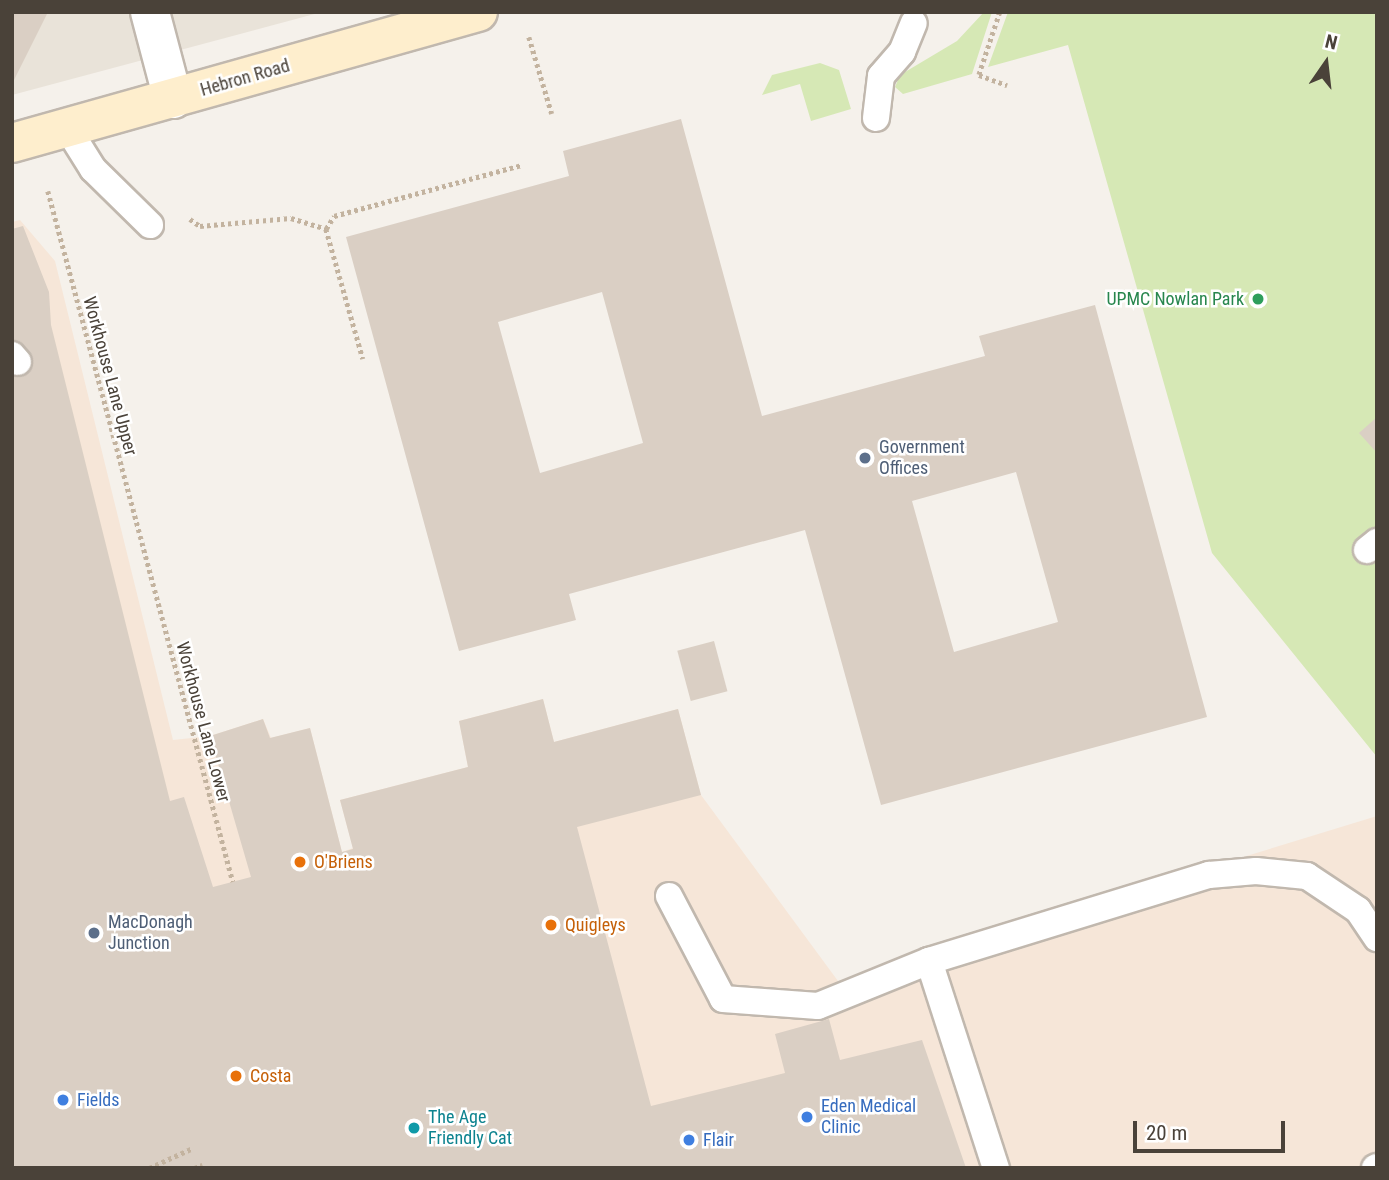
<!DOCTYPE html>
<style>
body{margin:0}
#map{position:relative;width:1389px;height:1180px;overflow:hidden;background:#f5f1eb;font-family:"Roboto Condensed",sans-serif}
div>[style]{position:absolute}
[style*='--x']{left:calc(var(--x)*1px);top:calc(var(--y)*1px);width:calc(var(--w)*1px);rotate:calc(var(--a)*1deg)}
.residential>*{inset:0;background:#e9e3d9}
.commercial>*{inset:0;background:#f6e6d8}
.green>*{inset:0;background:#d6e8b5}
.building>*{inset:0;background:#dacfc4;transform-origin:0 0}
.path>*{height:4.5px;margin-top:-2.25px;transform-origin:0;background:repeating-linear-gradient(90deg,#c3b39f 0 3.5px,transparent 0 7px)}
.roads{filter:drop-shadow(2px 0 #c1b8ae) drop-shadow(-2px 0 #c1b8ae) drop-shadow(0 2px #c1b8ae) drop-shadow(0 -2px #c1b8ae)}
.lane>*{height:26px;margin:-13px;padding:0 13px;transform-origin:13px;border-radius:13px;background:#fff}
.street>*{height:38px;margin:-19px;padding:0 19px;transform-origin:19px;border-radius:19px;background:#fff}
.secondary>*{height:38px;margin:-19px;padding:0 19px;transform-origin:19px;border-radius:19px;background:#feeecd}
.dots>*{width:19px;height:19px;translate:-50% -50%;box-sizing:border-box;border:4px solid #fff;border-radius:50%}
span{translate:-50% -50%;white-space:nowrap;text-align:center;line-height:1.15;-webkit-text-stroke:5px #fff;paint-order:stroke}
.street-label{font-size:18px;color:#4a4239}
.leisure-label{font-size:18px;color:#27864d}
.right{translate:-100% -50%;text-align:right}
.service-label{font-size:18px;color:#4e5e75}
.left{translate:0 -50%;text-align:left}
.food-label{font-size:18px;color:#c56008}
.shop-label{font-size:18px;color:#366cbe}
.culture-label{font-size:18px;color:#0d838f}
.frame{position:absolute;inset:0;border:14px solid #4a4239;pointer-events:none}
.north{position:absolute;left:1291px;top:28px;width:70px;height:70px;-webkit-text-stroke:5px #fff;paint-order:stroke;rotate:14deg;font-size:19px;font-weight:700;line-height:28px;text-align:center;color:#4a4239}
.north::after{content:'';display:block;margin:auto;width:24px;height:32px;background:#4a4239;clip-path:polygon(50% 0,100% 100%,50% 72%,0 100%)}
.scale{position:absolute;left:1133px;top:1121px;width:152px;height:32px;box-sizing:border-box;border:4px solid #4a4239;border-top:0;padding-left:9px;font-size:21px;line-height:24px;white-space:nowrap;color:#4a4239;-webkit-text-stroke:5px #fff;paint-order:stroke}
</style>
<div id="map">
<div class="residential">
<div style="clip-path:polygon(12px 12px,322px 12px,12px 95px)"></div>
</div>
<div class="commercial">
<div style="clip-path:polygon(20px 220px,55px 261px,173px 740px,210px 736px,263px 719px,271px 738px,310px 728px,342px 852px,353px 848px,340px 800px,468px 767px,459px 721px,543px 699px,554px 742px,678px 709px,701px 795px,838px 981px,1377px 816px,1377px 1168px,12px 1168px,12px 222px)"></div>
</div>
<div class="green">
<div style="clip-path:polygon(984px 12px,992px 12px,972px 74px,903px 94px,895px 87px,900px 75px,957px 41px)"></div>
<div style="clip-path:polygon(1008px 12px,1377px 12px,1377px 757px,1212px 553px,1068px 45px,988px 67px)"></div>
<div style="clip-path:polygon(820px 63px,839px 70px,851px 109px,811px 121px,800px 84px,762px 95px,772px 75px)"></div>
</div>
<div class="building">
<div style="clip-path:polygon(12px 12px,48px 12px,12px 84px)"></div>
<div style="clip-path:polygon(evenodd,681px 119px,762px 416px,985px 356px,979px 336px,1095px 305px,1207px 717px,881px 805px,805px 530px,569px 594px,576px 620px,459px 651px,346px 237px,569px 176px,563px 151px,681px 119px,602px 292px,643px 443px,540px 473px,498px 322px,602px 292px,681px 119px,1016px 472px,1058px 622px,954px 652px,912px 501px,1016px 472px)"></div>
<div style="clip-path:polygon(23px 226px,49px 292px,51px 325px,170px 801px,184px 797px,213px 887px,251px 877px,210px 736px,263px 719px,270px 738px,310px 728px,342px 852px,353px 849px,340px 800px,468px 767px,459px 721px,543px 699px,554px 742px,678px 709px,701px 795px,577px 827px,651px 1106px,785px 1073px,775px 1034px,829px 1019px,840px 1060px,922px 1040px,966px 1168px,12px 1168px,12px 229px)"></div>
<div style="clip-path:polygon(1377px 417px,1377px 453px,1359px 433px)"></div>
<div style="left:714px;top:641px;width:52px;height:38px;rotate:75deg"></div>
</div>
<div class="path">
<div style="--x:1000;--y:12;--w:66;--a:108.4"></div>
<div style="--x:979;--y:75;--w:30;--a:20"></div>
<div style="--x:529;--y:37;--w:80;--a:73.4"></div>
<div style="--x:48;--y:191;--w:715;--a:75.01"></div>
<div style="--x:190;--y:219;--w:12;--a:35"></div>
<div style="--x:200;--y:226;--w:91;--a:-5"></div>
<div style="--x:291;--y:218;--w:37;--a:17"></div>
<div style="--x:326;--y:229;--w:135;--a:74.1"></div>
<div style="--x:326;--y:229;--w:15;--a:-58"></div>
<div style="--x:334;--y:216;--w:195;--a:-15.2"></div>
<div style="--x:149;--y:1168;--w:48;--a:-24.4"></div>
<div style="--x:194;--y:1168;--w:9;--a:-21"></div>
</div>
<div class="roads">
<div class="lane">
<div style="--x:876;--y:118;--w:42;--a:-83.2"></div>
<div style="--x:881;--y:76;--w:32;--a:-49"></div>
<div style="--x:902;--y:52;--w:31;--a:-68"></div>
<div style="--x:68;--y:129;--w:47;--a:58"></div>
<div style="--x:93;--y:169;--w:80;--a:44.5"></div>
<div style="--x:12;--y:355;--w:9;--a:49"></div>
<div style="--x:1367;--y:550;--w:13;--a:-39"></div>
<div style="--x:669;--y:896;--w:116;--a:62.3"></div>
<div style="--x:723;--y:999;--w:95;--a:4.2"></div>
<div style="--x:818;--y:1006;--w:120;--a:-22.1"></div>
<div style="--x:929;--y:961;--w:293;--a:-17.1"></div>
<div style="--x:1209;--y:875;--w:47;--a:-4.9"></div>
<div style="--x:1256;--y:871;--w:51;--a:5.6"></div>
<div style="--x:1307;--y:876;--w:61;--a:33.7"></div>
<div style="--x:1358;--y:910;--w:34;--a:56"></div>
<div style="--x:929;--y:961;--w:218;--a:72.1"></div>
<div style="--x:1375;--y:1168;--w:2;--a:-27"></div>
</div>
<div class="street">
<div style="--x:150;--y:12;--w:90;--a:75.2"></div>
</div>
<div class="secondary">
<div style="--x:12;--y:143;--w:484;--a:-15.7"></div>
</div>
</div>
<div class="dots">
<div style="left:1258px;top:299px;background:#2e9e5b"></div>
<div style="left:865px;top:458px;background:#5c6f8a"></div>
<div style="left:300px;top:862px;background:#e8710a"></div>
<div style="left:551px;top:925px;background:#e8710a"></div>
<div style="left:94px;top:933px;background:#5c6f8a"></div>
<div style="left:236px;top:1076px;background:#e8710a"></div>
<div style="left:63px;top:1100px;background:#3f7fe0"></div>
<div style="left:807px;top:1117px;background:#3f7fe0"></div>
<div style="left:414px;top:1128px;background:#0f9aa8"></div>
<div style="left:689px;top:1140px;background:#3f7fe0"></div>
</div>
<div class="street-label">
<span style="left:245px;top:78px;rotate:-16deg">Hebron Road</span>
<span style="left:110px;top:376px;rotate:75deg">Workhouse Lane Upper</span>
<span style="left:203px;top:722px;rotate:75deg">Workhouse Lane Lower</span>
</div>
<div class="leisure-label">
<span class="right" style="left:1244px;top:299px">UPMC Nowlan Park</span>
</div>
<div class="service-label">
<span class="left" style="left:879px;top:458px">Government<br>Offices</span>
<span class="left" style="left:108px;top:933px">MacDonagh<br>Junction</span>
</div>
<div class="food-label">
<span class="left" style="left:314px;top:862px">O'Briens</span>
<span class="left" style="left:565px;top:925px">Quigleys</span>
<span class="left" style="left:250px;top:1076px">Costa</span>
</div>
<div class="shop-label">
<span class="left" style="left:77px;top:1100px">Fields</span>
<span class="left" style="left:821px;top:1117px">Eden Medical<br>Clinic</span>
<span class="left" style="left:703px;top:1140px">Flair</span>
</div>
<div class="culture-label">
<span class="left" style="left:428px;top:1128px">The Age<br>Friendly Cat</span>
</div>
<div class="frame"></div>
<div class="north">N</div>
<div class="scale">20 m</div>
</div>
